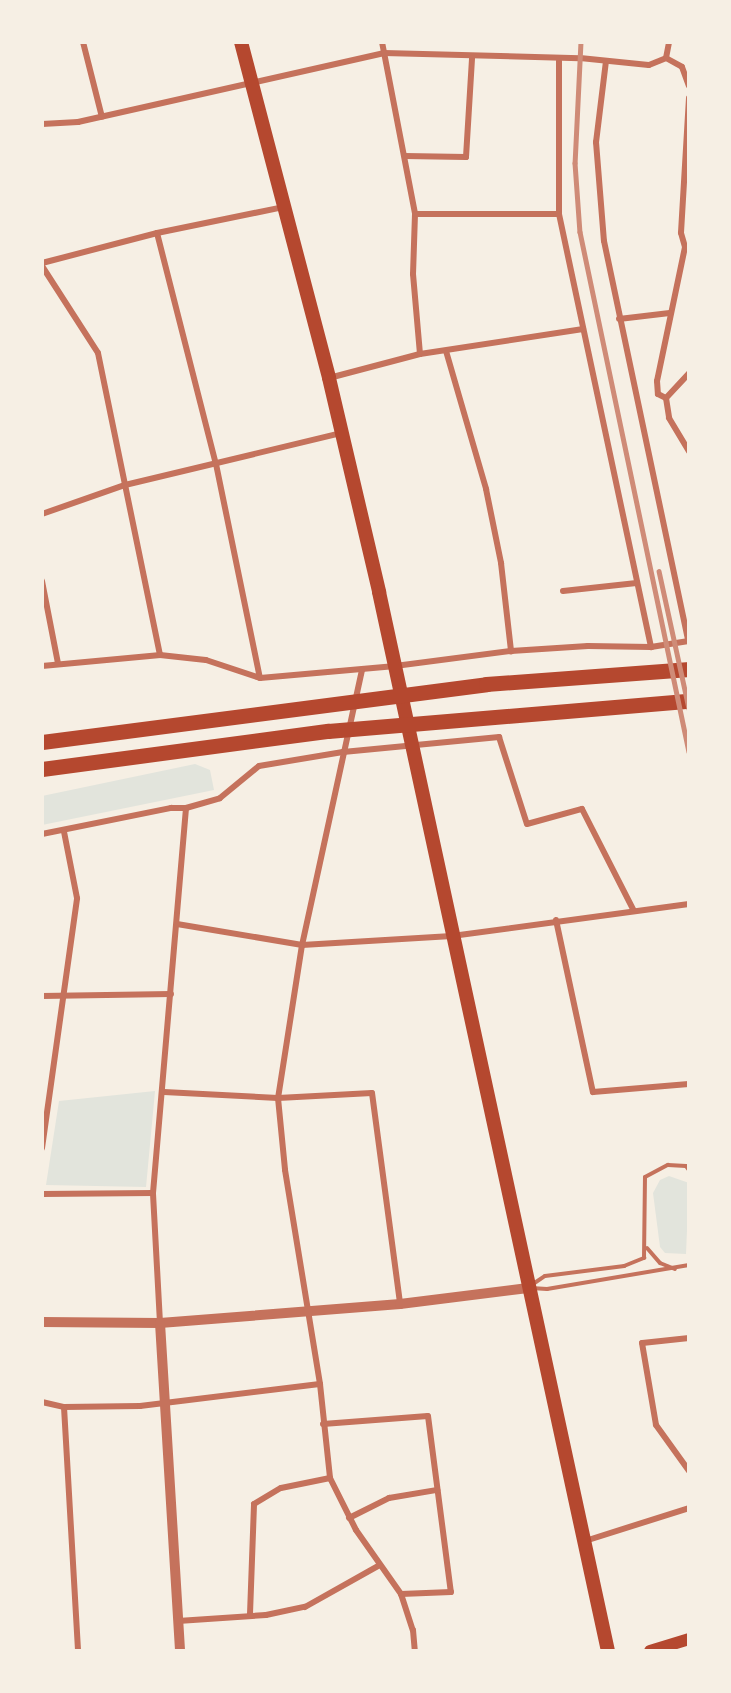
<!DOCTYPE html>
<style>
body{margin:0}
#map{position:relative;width:731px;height:1693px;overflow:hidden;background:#f6efe4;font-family:Signika,sans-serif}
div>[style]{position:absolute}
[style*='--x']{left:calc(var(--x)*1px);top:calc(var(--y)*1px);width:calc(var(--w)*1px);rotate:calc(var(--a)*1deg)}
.green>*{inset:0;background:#e2e4dc}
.service>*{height:4px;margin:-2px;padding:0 2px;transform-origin:2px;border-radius:2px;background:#c5725c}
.minor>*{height:6px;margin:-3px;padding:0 3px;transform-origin:3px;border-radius:3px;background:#c5725c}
.tertiary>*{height:10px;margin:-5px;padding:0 5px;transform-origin:5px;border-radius:5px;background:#c5725c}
.secondary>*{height:12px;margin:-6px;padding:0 6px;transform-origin:6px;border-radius:6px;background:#b5482f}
.primary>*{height:14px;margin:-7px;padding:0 7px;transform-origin:7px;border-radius:7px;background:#b5482f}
.motorway>*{height:15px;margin:-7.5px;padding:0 7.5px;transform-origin:7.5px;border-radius:7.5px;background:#b5482f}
.rail>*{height:4.5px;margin:-2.25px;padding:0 2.25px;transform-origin:2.25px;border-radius:2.25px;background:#cf8b77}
span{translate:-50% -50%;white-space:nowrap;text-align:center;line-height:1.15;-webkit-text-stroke:6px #f6efe4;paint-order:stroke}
.frame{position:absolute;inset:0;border:44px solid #f6efe4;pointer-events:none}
</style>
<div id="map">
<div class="green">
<div style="clip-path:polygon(195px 764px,210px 770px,214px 790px,42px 825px,42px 796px)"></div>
<div style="clip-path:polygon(155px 1091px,146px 1187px,46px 1185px,59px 1101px)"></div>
<div style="clip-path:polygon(669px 1176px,689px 1183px,686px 1254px,665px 1253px,660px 1247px,653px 1193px,660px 1180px)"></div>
</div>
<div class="service">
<div style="--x:647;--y:1248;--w:20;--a:49"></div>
<div style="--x:660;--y:1263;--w:16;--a:22"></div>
<div style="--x:533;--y:1284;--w:14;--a:-34"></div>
<div style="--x:545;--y:1276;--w:80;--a:-7.2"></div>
<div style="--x:624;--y:1266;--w:22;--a:-22"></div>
<div style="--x:644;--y:1258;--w:81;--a:-89.3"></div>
<div style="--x:645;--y:1177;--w:26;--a:-28"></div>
<div style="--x:668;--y:1165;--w:18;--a:3"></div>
<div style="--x:686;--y:1166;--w:5;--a:53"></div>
<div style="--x:531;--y:1288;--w:16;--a:4"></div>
<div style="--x:547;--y:1289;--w:144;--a:-9.6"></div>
</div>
<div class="minor">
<div style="--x:83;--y:42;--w:77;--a:75.8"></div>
<div style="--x:382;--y:42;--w:175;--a:79.1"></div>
<div style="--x:415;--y:214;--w:60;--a:91.9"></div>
<div style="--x:413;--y:274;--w:80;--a:85"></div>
<div style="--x:666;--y:58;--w:18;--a:29"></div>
<div style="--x:682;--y:67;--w:20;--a:70"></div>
<div style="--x:559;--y:61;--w:153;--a:90"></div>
<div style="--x:559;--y:214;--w:443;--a:78"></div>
<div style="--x:606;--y:61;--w:82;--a:97"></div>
<div style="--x:596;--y:142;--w:99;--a:85.4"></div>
<div style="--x:604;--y:241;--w:409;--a:78.1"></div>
<div style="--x:689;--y:98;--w:135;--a:93.4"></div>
<div style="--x:681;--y:233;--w:15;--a:74"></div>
<div style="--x:685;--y:247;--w:137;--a:101.8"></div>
<div style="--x:657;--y:381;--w:13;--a:86"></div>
<div style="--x:658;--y:394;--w:9;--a:27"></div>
<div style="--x:666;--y:398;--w:20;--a:81"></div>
<div style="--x:669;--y:418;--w:39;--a:59"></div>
<div style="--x:42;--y:124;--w:36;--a:-3"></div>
<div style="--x:78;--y:122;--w:314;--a:-12.7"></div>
<div style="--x:384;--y:53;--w:196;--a:1.5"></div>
<div style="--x:580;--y:58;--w:69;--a:5.8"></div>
<div style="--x:649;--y:65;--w:18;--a:-22"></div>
<div style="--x:666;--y:58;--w:16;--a:-79"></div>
<div style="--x:405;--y:156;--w:61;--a:0.9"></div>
<div style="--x:466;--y:157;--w:99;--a:-86.5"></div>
<div style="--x:415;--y:214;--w:144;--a:0"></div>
<div style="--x:157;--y:233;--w:238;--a:75.7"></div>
<div style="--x:216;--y:464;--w:218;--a:78.4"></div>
<div style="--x:42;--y:263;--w:119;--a:-14.6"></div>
<div style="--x:157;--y:233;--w:130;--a:-11.6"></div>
<div style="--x:42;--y:266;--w:103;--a:57.2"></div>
<div style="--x:98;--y:353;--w:308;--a:78.4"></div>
<div style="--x:619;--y:319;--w:51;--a:-6.7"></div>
<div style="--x:446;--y:351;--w:144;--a:73.8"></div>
<div style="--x:486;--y:489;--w:76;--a:78.5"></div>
<div style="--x:501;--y:563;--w:89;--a:83.5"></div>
<div style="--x:329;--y:378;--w:94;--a:-14.8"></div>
<div style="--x:420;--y:354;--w:165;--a:-8.7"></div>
<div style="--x:666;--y:398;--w:34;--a:-47"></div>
<div style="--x:42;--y:514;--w:88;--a:-19.3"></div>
<div style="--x:125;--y:485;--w:223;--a:-13.5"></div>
<div style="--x:42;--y:581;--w:84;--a:79"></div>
<div style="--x:563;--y:591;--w:74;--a:-6.2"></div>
<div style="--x:42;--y:666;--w:119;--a:-5.3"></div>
<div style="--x:160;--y:655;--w:46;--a:6.2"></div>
<div style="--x:206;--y:660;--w:57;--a:18.4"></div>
<div style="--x:260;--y:678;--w:136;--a:-5.1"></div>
<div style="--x:395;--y:666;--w:117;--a:-7.4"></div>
<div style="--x:511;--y:651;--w:77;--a:-3.7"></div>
<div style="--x:588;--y:646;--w:63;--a:0.9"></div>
<div style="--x:651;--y:647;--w:38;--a:-9"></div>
<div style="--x:362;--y:670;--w:281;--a:102.3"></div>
<div style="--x:302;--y:945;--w:155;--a:98.9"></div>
<div style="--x:278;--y:1098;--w:72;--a:84.4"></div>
<div style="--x:285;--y:1170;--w:217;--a:80.7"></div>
<div style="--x:320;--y:1384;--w:95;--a:83.9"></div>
<div style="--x:330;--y:1478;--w:58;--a:63.4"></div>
<div style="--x:356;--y:1530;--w:78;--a:54.9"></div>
<div style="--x:401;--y:1594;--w:38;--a:72"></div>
<div style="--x:413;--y:1630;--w:21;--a:85"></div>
<div style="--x:42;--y:834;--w:132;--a:-11.4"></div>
<div style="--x:171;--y:808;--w:15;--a:0"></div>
<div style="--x:186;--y:808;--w:35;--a:-16"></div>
<div style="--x:220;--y:798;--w:50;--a:-39.4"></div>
<div style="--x:259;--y:766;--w:85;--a:-9.5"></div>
<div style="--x:343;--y:752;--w:157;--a:-5.5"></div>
<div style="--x:499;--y:737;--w:91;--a:72.2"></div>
<div style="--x:527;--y:824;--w:57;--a:-15.3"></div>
<div style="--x:582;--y:809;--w:114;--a:63"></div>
<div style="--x:556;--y:920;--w:176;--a:77.9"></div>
<div style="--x:593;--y:1092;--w:96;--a:-4.8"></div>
<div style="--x:177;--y:924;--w:127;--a:9.5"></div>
<div style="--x:302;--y:945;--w:150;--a:-3.4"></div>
<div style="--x:452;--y:936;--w:239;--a:-7.7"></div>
<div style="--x:42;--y:996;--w:129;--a:-0.9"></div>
<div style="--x:164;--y:1092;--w:114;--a:3"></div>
<div style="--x:278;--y:1098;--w:94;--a:-3"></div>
<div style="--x:372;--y:1093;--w:213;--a:82.4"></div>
<div style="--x:42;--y:1148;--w:252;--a:-82"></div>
<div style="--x:77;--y:898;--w:67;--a:-101.1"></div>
<div style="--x:42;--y:1194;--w:111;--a:-0.5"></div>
<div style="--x:160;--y:1323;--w:130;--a:-93.1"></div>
<div style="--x:153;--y:1193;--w:386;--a:-85.1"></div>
<div style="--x:689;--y:1338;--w:47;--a:173.9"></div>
<div style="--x:642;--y:1343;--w:83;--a:80.3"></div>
<div style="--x:656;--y:1425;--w:57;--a:54.3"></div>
<div style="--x:42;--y:1402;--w:23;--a:13"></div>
<div style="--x:64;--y:1407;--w:76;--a:-0.8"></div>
<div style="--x:140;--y:1406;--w:181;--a:-7"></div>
<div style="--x:64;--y:1407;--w:244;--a:86.7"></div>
<div style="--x:323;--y:1424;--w:105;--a:-4.4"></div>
<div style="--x:428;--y:1416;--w:177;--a:82.6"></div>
<div style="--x:451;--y:1592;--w:50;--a:177.7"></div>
<div style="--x:349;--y:1518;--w:45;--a:-26.6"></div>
<div style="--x:389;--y:1498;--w:49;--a:-9.5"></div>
<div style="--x:585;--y:1541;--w:109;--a:-17.6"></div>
<div style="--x:250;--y:1614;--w:110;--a:-87.9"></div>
<div style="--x:254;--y:1504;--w:31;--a:-31"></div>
<div style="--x:281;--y:1488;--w:50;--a:-11.5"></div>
<div style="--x:178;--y:1621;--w:88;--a:-3.9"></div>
<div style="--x:266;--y:1615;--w:40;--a:-12"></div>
<div style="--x:305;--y:1607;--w:84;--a:-29.3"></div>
</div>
<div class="tertiary">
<div style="--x:42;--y:1322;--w:118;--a:0.5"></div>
<div style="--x:160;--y:1323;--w:241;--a:-4.5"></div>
<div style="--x:400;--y:1304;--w:129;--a:-7.1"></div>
<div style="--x:160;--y:1323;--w:329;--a:86.5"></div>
</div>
<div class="secondary">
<div style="--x:650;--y:1651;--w:41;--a:-17.1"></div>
</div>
<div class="primary">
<div style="--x:241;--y:42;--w:347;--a:75.3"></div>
<div style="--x:329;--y:378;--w:220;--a:76.8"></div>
<div style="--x:379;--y:592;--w:1083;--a:77.8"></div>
</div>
<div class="motorway">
<div style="--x:42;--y:742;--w:448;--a:-7.4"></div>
<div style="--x:486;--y:684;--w:204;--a:-4.2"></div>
<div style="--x:42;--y:769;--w:289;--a:-7.6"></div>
<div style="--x:328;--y:731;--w:362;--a:-4.8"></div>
</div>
<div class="rail">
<div style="--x:581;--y:42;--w:121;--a:92.8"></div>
<div style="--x:575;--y:163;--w:69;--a:85.9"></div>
<div style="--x:580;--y:232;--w:531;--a:78.16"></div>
<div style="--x:659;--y:571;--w:141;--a:77.7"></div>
</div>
<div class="frame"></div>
</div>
